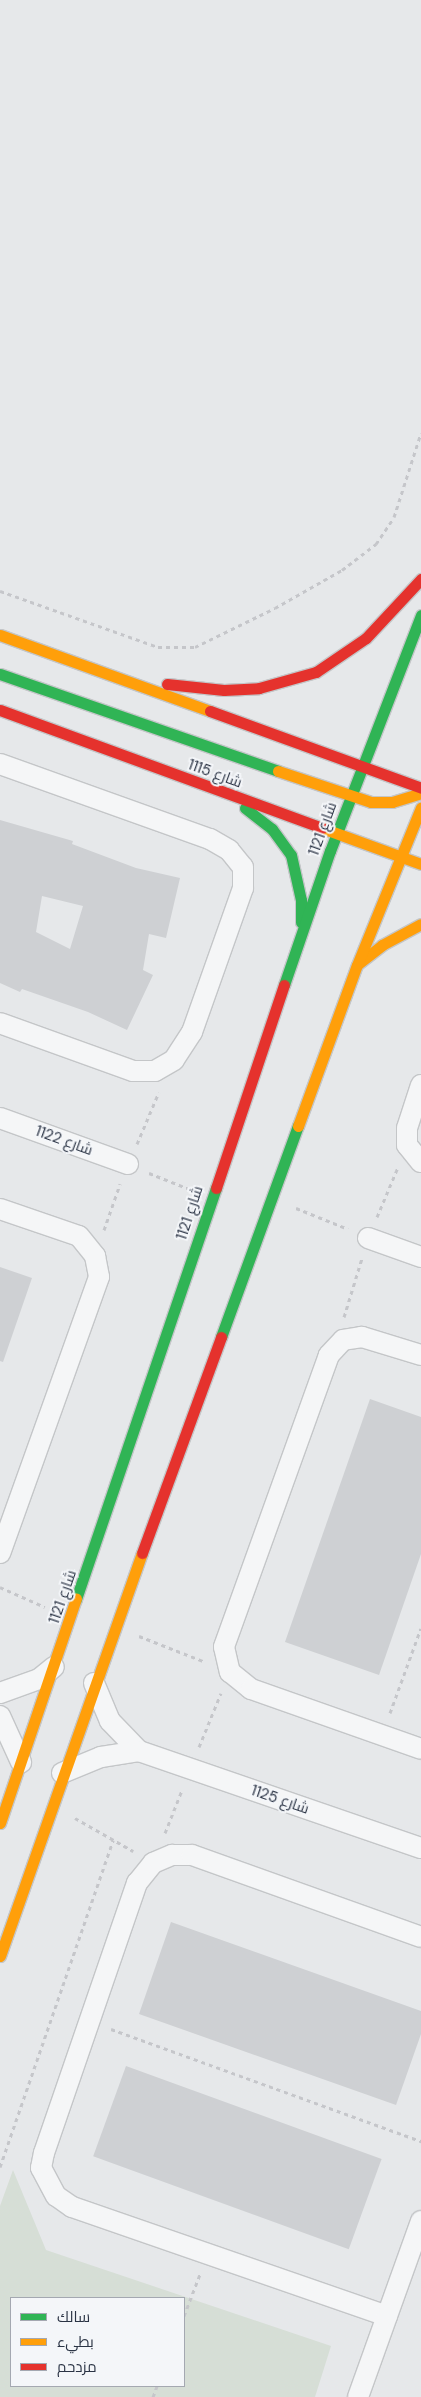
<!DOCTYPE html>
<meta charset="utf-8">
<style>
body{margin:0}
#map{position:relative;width:421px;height:2397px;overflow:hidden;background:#e6e8ea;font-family:"DM Sans",Cairo,sans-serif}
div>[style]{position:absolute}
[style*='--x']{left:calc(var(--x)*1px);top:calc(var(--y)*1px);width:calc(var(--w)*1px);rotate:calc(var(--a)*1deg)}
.green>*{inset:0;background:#d6ded6}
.building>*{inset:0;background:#ced0d3;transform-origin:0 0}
.path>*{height:3px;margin-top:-1.5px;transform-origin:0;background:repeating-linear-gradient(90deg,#c5c6ca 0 4px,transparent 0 8px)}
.roads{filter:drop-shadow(1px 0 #c4c6c8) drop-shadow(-1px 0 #c4c6c8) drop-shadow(0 1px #c4c6c8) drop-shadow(0 -1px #c4c6c8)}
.street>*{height:20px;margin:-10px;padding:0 10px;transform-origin:10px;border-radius:10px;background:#f5f6f7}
.fast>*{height:11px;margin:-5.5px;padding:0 5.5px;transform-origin:5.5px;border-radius:5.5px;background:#30b455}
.slow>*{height:11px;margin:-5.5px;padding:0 5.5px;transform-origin:5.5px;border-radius:5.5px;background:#ff9f0a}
.jam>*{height:11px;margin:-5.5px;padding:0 5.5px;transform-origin:5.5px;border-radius:5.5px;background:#e5322d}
span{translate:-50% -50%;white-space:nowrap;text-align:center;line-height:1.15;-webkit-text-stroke:4px #f4f6f9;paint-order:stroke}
.street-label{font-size:15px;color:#2b3445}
.legend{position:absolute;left:10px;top:2297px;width:175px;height:90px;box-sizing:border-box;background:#f4f6f9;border:1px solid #a4a8b1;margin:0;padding:6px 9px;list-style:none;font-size:15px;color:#2b3445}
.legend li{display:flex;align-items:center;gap:10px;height:25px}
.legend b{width:25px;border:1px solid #a4a8b1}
</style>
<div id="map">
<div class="green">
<div style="clip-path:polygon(evenodd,13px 2170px,46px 2250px,331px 2346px,315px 2397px,0 2397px,0 2206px,13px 2170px,11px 2298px,184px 2298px,184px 2386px,11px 2386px,11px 2298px)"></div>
</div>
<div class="building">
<div style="clip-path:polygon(evenodd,0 820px,73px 841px,72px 844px,136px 868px,180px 878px,166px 938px,149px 934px,143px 970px,153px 975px,127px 1030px,88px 1012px,22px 989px,20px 992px,0 983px,0 820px,42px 896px,83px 906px,70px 949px,36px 932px,42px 896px)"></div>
<div style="clip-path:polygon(0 1267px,32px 1278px,3px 1362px,0 1361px)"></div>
<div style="clip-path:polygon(370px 1399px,421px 1417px,421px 1554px,379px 1675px,285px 1642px)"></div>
<div style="clip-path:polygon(171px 1922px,421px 2011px,421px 2034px,396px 2105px,139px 2014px)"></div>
<div style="left:126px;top:2066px;width:272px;height:96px;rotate:20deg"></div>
</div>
<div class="path">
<div style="--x:0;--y:591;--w:168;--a:19.5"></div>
<div style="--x:158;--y:647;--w:37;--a:0"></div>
<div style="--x:195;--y:647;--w:89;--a:-26"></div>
<div style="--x:275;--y:608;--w:77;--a:-29.6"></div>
<div style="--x:342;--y:570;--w:43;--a:-37.4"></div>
<div style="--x:376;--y:544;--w:32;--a:-56"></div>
<div style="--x:394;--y:517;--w:88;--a:-72.2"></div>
<div style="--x:137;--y:1144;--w:56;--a:-67.1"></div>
<div style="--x:149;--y:1173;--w:41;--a:21.5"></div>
<div style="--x:296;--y:1208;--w:56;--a:22"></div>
<div style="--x:377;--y:1217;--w:54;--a:-67.2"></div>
<div style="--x:104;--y:1230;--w:49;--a:-70.8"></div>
<div style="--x:344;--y:1317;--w:62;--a:-73"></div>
<div style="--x:0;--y:1587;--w:49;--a:24"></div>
<div style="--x:139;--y:1636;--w:69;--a:21.3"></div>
<div style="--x:390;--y:1713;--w:90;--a:-70"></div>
<div style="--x:199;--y:1747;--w:58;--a:-67.8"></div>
<div style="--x:75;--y:1818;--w:67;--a:29.6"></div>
<div style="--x:165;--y:1833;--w:46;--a:-68.4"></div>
<div style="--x:111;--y:2029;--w:330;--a:19.9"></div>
<div style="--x:0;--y:2167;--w:346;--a:-70.9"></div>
<div style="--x:184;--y:2316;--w:45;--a:-69.1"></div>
<div style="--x:153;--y:2397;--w:12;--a:-70"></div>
</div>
<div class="roads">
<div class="street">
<div style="--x:0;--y:764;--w:223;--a:19.7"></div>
<div style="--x:210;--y:839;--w:22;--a:30"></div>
<div style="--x:229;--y:850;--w:22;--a:51"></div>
<div style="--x:243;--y:867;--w:21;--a:90"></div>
<div style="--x:243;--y:888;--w:153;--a:109.5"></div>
<div style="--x:192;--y:1032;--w:33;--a:123"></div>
<div style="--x:174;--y:1060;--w:22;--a:150"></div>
<div style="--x:155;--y:1071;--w:22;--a:180"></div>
<div style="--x:133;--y:1071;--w:141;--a:-160.2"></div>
<div style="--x:421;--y:1085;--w:45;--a:108"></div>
<div style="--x:407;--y:1128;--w:17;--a:90"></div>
<div style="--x:407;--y:1145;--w:22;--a:51"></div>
<div style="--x:0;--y:1118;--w:136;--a:19.8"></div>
<div style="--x:0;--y:1209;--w:83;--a:18.9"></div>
<div style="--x:79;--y:1236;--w:26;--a:51"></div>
<div style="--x:95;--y:1256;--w:21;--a:79"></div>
<div style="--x:99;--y:1277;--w:293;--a:109.7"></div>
<div style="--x:368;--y:1238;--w:56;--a:19.7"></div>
<div style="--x:421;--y:1355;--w:62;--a:-163"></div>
<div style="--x:362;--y:1337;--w:19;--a:171"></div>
<div style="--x:343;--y:1340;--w:21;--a:133"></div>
<div style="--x:329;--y:1355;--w:310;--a:109.8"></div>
<div style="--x:224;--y:1647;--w:26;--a:77"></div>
<div style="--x:230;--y:1672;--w:27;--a:39"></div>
<div style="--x:251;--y:1689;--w:180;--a:19.4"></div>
<div style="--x:94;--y:1683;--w:41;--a:67.2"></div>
<div style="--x:110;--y:1721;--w:42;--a:46"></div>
<div style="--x:139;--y:1751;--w:298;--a:19"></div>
<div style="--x:0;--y:1693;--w:41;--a:-19.7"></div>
<div style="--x:39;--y:1679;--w:19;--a:-39"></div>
<div style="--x:0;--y:1716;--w:51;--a:65.5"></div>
<div style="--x:62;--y:1773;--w:42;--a:-22.3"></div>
<div style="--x:101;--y:1757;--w:38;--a:-9"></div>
<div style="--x:387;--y:2316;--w:333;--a:-160.9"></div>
<div style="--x:72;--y:2207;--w:19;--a:-145"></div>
<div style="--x:56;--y:2196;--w:32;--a:-118"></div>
<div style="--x:41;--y:2168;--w:15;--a:-79"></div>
<div style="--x:44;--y:2153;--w:286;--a:-71"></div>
<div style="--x:137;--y:1883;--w:26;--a:-51"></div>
<div style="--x:153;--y:1863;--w:21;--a:-23"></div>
<div style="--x:172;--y:1855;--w:20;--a:0"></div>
<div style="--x:192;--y:1855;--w:243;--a:19.7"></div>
<div style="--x:358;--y:2397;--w:187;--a:-70.3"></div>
</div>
<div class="fast">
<div style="--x:0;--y:674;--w:294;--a:19.2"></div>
<div style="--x:245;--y:808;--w:34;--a:38"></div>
<div style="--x:272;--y:829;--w:32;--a:54"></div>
<div style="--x:291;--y:855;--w:46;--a:77.5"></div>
<div style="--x:301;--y:900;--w:22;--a:90"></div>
<div style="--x:284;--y:985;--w:142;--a:-71.1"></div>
<div style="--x:330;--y:851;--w:253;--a:-68.9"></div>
<div style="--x:221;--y:1337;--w:225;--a:-70"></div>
<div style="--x:76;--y:1599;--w:434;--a:-71.2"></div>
</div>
<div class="slow">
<div style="--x:0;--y:635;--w:223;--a:19.9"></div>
<div style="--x:278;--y:771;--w:98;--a:18.4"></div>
<div style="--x:371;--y:802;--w:21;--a:0"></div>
<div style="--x:392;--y:802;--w:30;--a:-17"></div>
<div style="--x:322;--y:828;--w:105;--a:20"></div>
<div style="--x:358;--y:964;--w:31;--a:-38"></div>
<div style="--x:382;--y:945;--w:44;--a:-28.3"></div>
<div style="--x:298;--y:1126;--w:171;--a:-69.9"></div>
<div style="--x:357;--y:965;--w:170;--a:-67.9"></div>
<div style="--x:0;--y:1823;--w:237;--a:-71.3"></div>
<div style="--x:0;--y:1956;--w:427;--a:-70.6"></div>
</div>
<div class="jam">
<div style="--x:167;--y:684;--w:57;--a:6"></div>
<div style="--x:224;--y:690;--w:35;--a:-3"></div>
<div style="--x:259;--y:688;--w:59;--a:-15.7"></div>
<div style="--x:316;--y:672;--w:60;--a:-34.2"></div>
<div style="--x:366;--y:638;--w:81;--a:-47"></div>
<div style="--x:0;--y:710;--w:343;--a:20.1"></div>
<div style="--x:210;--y:711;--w:225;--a:20"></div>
<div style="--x:216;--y:1188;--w:214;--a:-71.5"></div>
<div style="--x:142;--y:1553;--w:230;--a:-69.9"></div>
</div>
</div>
<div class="street-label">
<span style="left:215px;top:774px;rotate:20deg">شارع 1115</span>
<span style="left:323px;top:829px;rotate:-70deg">شارع 1121</span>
<span style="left:64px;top:1141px;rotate:20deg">شارع 1122</span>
<span style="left:190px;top:1213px;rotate:-72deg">شارع 1121</span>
<span style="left:63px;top:1597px;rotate:-71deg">شارع 1121</span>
<span style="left:280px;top:1800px;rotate:19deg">شارع 1125</span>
</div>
<ul class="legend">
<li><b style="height:6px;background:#30b455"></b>سالك</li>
<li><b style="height:6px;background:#ff9f0a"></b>بطيء</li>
<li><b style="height:6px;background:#e5322d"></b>مزدحم</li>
</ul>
</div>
